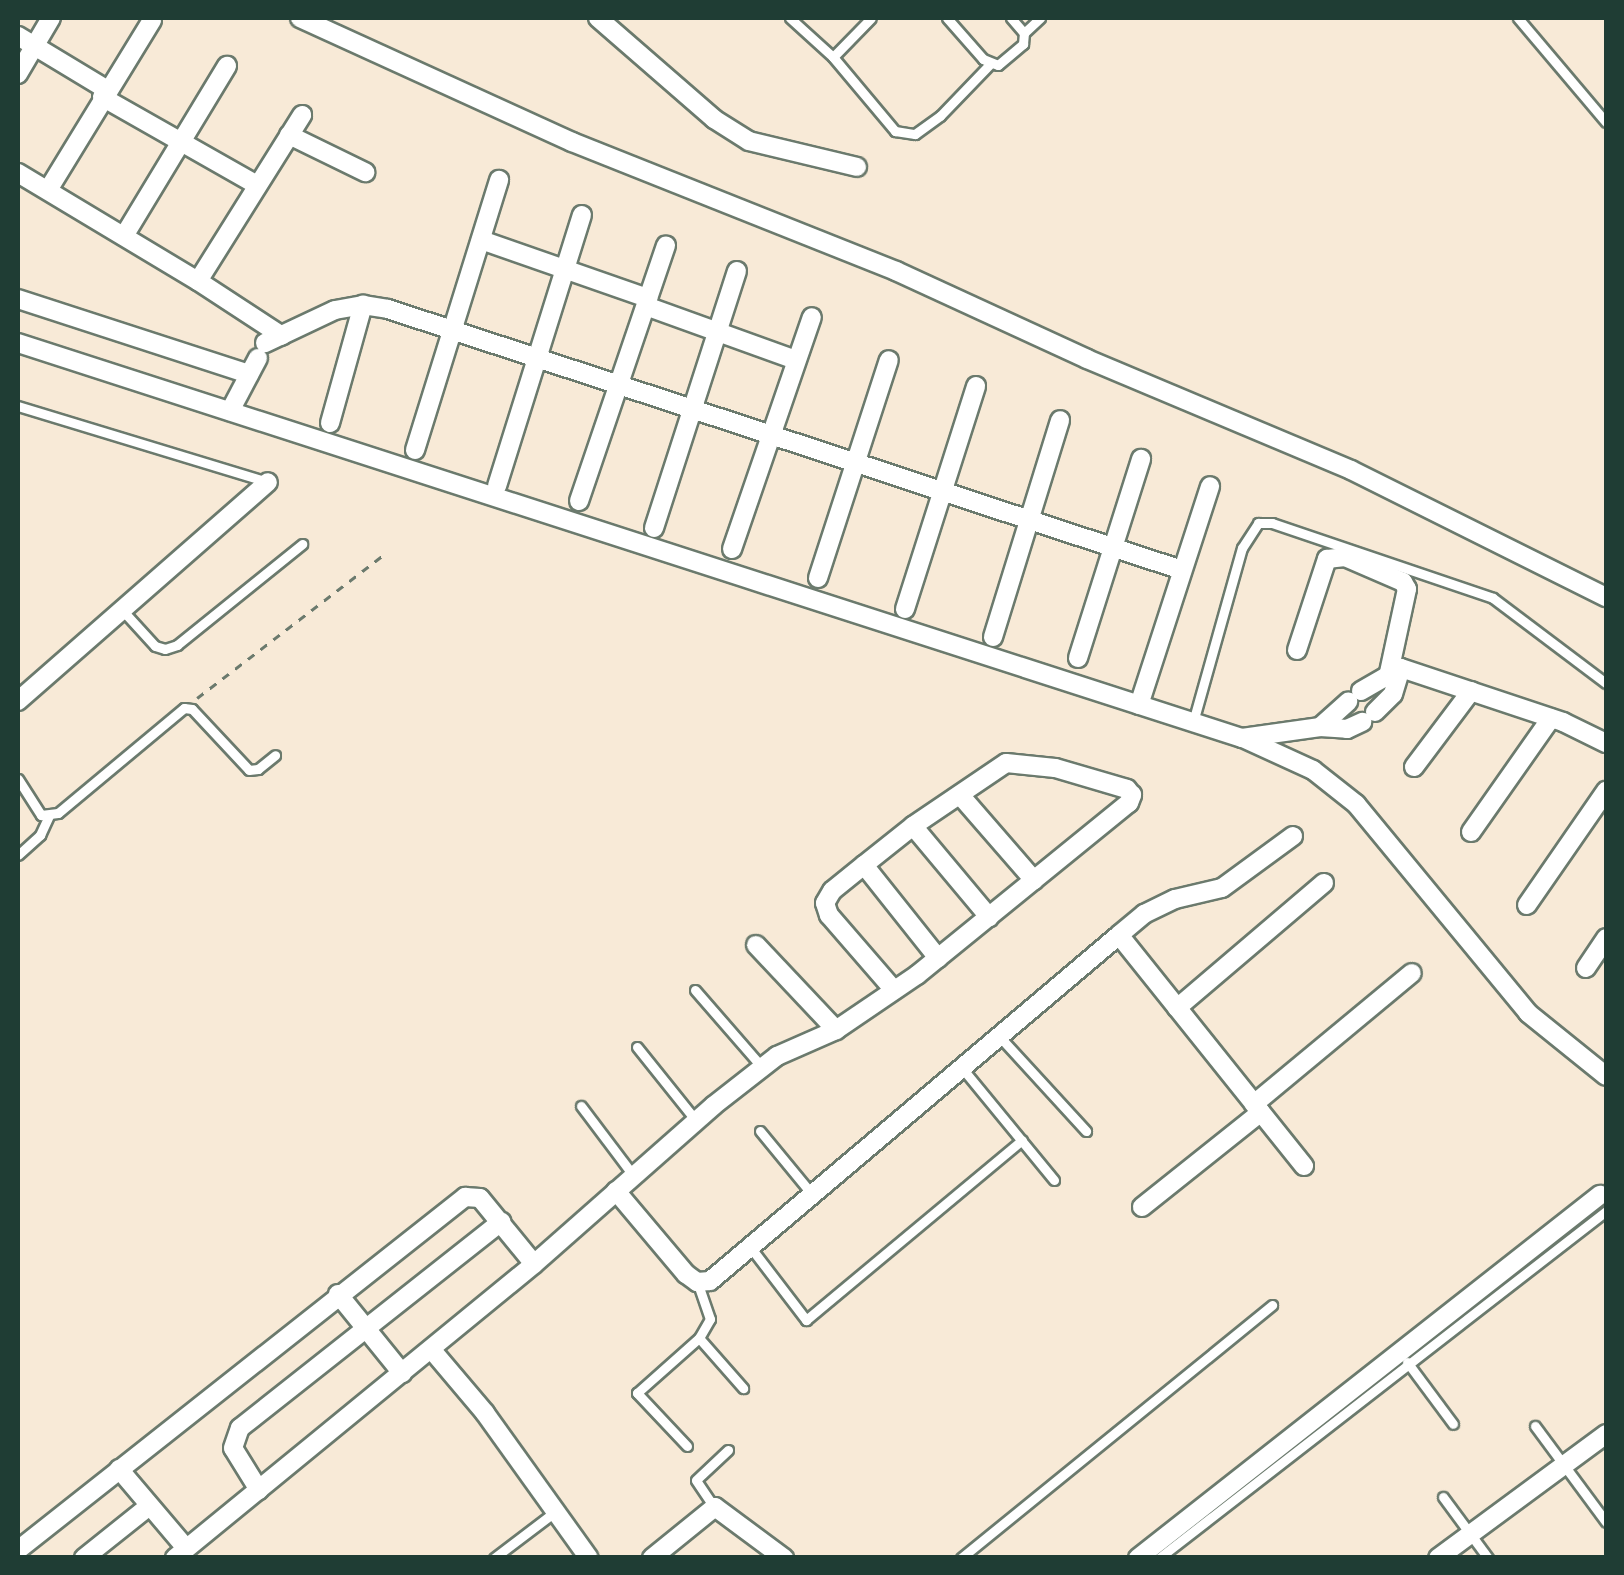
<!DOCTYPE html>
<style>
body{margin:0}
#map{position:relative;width:1624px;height:1575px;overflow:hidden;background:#f8ead7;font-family:"Libre Bodoni",serif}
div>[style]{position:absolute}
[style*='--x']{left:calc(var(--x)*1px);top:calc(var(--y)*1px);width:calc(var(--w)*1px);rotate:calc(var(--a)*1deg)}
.path>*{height:2.5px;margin-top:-1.25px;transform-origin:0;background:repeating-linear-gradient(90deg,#6b7a6d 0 8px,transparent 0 16px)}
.roads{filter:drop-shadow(2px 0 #6b7a6d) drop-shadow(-2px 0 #6b7a6d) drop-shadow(0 2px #6b7a6d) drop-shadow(0 -2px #6b7a6d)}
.lane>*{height:9px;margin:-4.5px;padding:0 4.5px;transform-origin:4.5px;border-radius:4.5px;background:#fff}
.street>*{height:18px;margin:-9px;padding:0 9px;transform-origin:9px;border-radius:9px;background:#fff}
span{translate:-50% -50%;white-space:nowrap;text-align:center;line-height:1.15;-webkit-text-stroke:8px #fff;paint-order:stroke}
.frame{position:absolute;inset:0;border:20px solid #1f3d34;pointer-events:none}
</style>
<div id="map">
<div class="path">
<div style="--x:197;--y:698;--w:238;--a:-37.5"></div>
</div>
<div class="roads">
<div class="lane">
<div style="--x:790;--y:18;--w:58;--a:42.2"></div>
<div style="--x:833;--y:57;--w:97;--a:50"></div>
<div style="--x:895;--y:131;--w:20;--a:9"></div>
<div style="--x:915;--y:134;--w:31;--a:-36"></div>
<div style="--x:940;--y:116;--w:72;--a:-46.1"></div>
<div style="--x:947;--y:18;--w:55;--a:48.7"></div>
<div style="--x:983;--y:59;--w:16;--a:22"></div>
<div style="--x:998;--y:65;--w:33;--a:-40"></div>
<div style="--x:1023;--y:44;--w:11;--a:-85"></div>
<div style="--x:1024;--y:33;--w:20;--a:-131"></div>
<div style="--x:1518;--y:18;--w:136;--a:49.8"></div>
<div style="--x:1024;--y:33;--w:22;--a:-43"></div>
<div style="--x:833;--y:57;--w:54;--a:-45.7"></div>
<div style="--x:18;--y:406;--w:261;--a:16.9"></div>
<div style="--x:124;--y:612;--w:46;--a:47.6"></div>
<div style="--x:155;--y:646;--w:10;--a:17"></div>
<div style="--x:165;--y:649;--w:13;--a:-18"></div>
<div style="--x:177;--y:645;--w:161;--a:-38.9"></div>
<div style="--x:1193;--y:722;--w:181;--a:-74.3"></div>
<div style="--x:1242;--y:548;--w:30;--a:-57"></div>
<div style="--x:1258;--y:523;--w:14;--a:0"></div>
<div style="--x:1272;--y:523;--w:233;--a:18.7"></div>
<div style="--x:1493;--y:598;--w:141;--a:37"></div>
<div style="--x:18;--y:779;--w:43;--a:57.4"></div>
<div style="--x:41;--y:815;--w:17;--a:-7"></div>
<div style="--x:58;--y:813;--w:164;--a:-39.8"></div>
<div style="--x:184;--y:708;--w:8;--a:7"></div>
<div style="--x:192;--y:709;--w:83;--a:46.9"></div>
<div style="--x:249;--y:770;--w:9;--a:-6"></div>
<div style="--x:258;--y:769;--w:22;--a:-39"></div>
<div style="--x:18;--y:855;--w:30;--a:-42"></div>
<div style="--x:40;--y:835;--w:21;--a:-65"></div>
<div style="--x:695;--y:990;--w:102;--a:49"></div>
<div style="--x:999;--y:1036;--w:129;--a:47.5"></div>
<div style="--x:637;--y:1047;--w:96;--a:51.3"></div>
<div style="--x:962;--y:1068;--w:145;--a:50.6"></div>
<div style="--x:581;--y:1106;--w:86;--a:53"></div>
<div style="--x:760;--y:1131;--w:82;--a:50.5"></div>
<div style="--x:751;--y:1248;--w:91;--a:52.6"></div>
<div style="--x:806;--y:1320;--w:281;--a:-39.8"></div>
<div style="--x:699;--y:1338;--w:67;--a:48.7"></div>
<div style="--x:1407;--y:1362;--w:77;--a:53.4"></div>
<div style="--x:1535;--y:1426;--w:119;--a:53.5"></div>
<div style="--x:687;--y:1446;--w:73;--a:-133.3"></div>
<div style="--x:637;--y:1393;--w:83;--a:-41.6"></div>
<div style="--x:699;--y:1338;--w:22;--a:-60"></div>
<div style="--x:710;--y:1319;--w:39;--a:-109"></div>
<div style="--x:1443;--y:1497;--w:76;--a:53.6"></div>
<div style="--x:714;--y:1507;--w:32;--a:-124"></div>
<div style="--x:696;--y:1480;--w:44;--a:-43.2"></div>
<div style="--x:494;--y:1558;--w:78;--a:-37.2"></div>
<div style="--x:961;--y:1558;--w:401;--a:-39.1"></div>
<div style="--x:1159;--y:1558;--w:566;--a:-37.82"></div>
</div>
<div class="street">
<div style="--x:300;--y:18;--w:299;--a:24.5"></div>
<div style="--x:572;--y:142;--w:349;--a:21.7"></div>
<div style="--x:896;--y:271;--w:210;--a:24.7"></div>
<div style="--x:1087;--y:359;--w:286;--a:22.8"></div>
<div style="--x:1351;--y:470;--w:285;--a:26.5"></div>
<div style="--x:598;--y:18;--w:154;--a:41"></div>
<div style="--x:714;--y:119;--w:41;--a:32.2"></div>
<div style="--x:749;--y:141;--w:111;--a:13.5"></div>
<div style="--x:18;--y:36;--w:103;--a:31.1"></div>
<div style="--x:18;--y:74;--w:65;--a:-59.5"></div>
<div style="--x:102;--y:97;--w:178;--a:29.6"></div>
<div style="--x:289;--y:135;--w:85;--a:26"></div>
<div style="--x:18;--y:173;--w:210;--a:31"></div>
<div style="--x:198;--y:281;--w:100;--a:33.2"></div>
<div style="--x:48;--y:190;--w:199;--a:-58.5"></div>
<div style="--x:124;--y:236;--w:199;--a:-58.8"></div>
<div style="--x:481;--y:240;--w:177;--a:19.2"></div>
<div style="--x:198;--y:281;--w:196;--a:-57.9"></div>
<div style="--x:18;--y:299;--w:243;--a:18"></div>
<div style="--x:646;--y:306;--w:159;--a:19.8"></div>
<div style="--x:18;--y:343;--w:1286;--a:17.89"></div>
<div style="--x:1242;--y:738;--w:79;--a:-8"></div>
<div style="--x:1320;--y:727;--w:27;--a:4"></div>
<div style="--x:1347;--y:729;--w:17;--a:-25"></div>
<div style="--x:265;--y:343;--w:77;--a:-25.2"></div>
<div style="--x:335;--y:310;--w:28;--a:-10"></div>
<div style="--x:363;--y:305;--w:25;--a:9"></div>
<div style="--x:388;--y:309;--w:836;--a:18.2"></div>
<div style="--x:230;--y:411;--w:60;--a:-62.2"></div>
<div style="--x:330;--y:423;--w:123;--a:-74.4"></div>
<div style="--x:415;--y:450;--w:283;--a:-72.7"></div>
<div style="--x:497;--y:486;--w:284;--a:-72.6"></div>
<div style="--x:579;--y:501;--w:270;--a:-71.2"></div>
<div style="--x:654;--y:528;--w:270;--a:-72.1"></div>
<div style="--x:732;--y:549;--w:245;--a:-71"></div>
<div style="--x:818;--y:578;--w:229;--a:-72"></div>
<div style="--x:905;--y:609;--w:234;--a:-72.3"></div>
<div style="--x:993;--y:637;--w:227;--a:-72.8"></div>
<div style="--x:1297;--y:650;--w:96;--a:-71.8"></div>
<div style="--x:1327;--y:559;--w:18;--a:-6"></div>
<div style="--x:1345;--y:557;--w:63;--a:23.3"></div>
<div style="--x:1403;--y:582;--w:8;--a:60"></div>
<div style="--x:1407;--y:589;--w:85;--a:102.2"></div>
<div style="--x:1078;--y:658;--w:209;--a:-72.4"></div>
<div style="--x:1361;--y:691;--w:46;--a:-29.9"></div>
<div style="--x:1401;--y:668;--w:171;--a:18.4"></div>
<div style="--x:1563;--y:722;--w:48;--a:26"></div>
<div style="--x:18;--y:701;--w:332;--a:-41.2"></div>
<div style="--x:1139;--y:705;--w:230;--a:-72"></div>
<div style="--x:1375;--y:712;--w:25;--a:-45"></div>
<div style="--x:1393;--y:694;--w:27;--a:-73"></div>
<div style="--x:1320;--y:727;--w:38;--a:-42"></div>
<div style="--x:1243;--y:738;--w:77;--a:24.6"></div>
<div style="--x:1313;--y:770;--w:55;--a:38.3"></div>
<div style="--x:1356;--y:804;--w:271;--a:50.5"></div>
<div style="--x:1528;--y:1013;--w:100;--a:38.9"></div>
<div style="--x:1414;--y:767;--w:95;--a:-53.1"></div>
<div style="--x:960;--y:795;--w:113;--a:49"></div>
<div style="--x:913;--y:826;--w:119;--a:50.1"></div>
<div style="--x:1471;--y:832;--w:139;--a:-54.9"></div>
<div style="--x:864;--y:865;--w:119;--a:51.5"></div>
<div style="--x:1527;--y:905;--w:139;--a:-55.3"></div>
<div style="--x:1119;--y:935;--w:33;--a:-40"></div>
<div style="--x:1144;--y:914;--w:34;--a:-26"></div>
<div style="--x:1175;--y:899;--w:48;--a:-13.2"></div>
<div style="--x:1222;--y:888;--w:88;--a:-36.2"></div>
<div style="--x:756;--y:945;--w:117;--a:46.7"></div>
<div style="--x:1586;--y:968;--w:36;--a:-56"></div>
<div style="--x:1177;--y:1008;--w:193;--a:-40.4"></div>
<div style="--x:1254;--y:1104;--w:205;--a:-39.7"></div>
<div style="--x:616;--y:1191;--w:109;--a:49.9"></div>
<div style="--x:686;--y:1274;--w:14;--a:36"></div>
<div style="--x:697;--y:1282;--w:13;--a:-4"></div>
<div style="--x:710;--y:1281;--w:536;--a:-40.23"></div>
<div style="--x:1119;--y:935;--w:296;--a:51.3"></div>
<div style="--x:1142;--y:1207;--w:152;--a:-38.6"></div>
<div style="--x:338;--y:1294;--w:102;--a:51"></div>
<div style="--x:431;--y:1349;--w:84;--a:49.8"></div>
<div style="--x:485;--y:1413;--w:178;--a:54.4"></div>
<div style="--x:119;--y:1469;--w:104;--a:49.7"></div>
<div style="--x:259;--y:1490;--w:49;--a:-121.8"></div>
<div style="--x:233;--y:1448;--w:21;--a:-71"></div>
<div style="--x:240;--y:1428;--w:333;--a:-38.3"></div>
<div style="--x:18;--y:1550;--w:570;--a:-38.3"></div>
<div style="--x:465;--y:1197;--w:15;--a:4"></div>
<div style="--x:480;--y:1198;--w:85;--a:50.7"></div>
<div style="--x:84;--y:1558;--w:82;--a:-38.6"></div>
<div style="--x:175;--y:1558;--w:464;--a:-39.3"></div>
<div style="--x:534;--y:1264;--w:239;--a:-41.4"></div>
<div style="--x:713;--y:1106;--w:81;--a:-38"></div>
<div style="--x:777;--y:1056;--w:64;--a:-23.8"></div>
<div style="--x:836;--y:1030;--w:98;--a:-34.2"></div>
<div style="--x:917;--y:975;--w:273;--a:-39.1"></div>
<div style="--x:1129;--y:803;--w:9;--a:-69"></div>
<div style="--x:1132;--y:795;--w:8;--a:-130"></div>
<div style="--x:1127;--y:789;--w:75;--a:-163.7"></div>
<div style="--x:1055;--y:768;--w:49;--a:-174.2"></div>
<div style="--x:1006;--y:763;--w:112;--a:145.9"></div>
<div style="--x:913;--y:826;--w:63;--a:141.5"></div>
<div style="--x:864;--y:865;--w:41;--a:140.9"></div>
<div style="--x:832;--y:891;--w:14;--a:120"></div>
<div style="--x:825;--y:903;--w:13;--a:72"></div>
<div style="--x:829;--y:915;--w:99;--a:49.1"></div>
<div style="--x:652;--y:1558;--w:81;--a:-39"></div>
<div style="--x:715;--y:1507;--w:86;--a:36.5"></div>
<div style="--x:1138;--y:1558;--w:588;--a:-38.16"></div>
<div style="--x:1438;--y:1558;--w:209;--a:-36.4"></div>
</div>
</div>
<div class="frame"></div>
</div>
